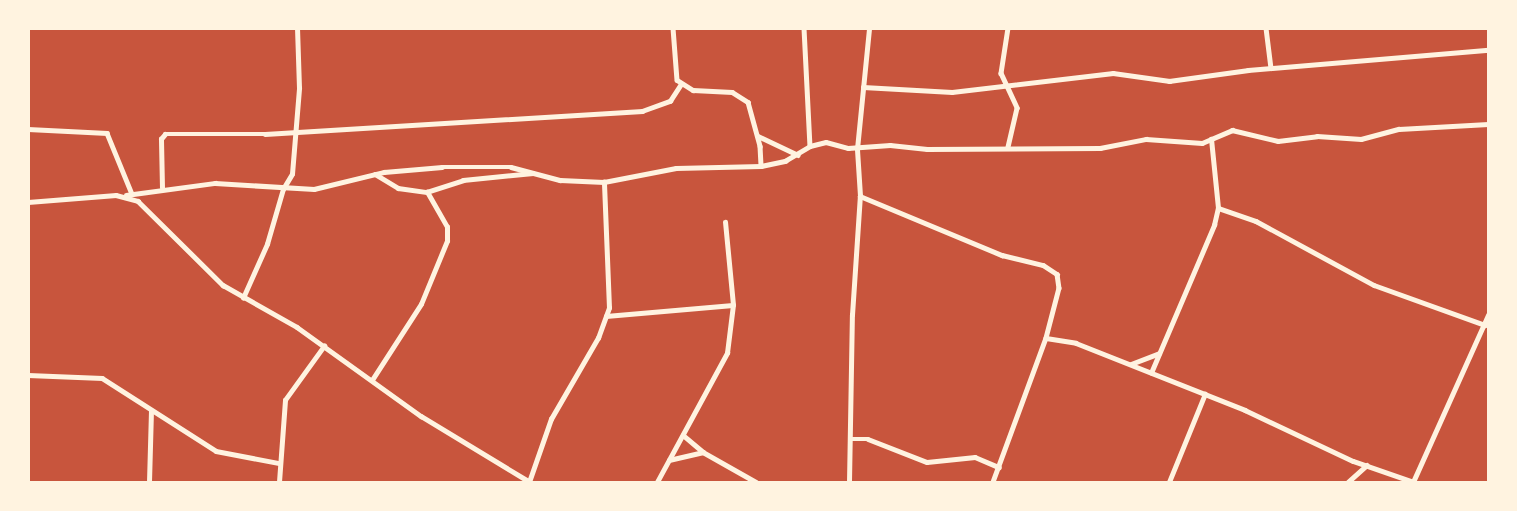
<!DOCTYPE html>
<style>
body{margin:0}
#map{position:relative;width:1517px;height:511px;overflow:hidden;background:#c8553d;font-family:Commissioner,sans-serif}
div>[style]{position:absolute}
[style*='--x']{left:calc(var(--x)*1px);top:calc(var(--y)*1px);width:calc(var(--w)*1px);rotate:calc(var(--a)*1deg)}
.minor>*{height:4.5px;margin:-2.25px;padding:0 2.25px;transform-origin:2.25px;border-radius:2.25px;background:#fff3e0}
span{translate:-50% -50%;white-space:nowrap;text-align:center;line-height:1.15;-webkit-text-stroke:5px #fff3e0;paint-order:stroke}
.frame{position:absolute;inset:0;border:30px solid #fff3e0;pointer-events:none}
</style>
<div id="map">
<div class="minor">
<div style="--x:673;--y:28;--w:52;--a:85.6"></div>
<div style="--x:677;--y:80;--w:19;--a:32"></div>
<div style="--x:693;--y:90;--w:39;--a:3"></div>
<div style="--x:732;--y:92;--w:19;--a:32"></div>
<div style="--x:748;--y:102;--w:46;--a:74.7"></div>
<div style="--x:760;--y:146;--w:20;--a:87"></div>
<div style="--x:804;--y:28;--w:118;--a:87.1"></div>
<div style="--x:1008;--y:28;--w:46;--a:98.8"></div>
<div style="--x:1001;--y:73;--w:38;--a:65"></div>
<div style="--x:1017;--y:108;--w:39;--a:103"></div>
<div style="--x:1266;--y:28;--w:40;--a:82.9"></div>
<div style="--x:863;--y:87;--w:89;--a:3.2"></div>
<div style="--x:952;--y:92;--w:162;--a:-6.7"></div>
<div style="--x:1113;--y:73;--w:57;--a:8.1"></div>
<div style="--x:1169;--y:81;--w:80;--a:-7.9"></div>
<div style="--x:1248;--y:70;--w:241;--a:-4.8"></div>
<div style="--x:28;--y:129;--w:79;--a:2.9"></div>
<div style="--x:107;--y:133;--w:66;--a:67.7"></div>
<div style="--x:758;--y:136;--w:44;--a:25.4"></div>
<div style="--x:375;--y:174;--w:27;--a:31"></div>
<div style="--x:398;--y:188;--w:29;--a:8"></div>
<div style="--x:427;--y:192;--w:38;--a:-18"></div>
<div style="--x:463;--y:180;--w:70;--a:-5.7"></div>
<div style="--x:162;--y:188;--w:49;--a:-91.2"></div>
<div style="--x:161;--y:139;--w:6;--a:-51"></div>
<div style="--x:165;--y:134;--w:100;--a:0"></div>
<div style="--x:265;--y:134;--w:378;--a:-3.5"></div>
<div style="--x:642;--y:111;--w:30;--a:-20"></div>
<div style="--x:670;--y:101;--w:20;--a:-57"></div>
<div style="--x:126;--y:195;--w:90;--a:-7.7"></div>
<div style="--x:215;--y:183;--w:99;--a:3.5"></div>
<div style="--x:314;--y:189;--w:72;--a:-13.7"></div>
<div style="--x:384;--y:172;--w:58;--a:-4.9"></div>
<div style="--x:442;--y:167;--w:69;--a:0"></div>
<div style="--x:511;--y:167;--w:51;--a:14.9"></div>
<div style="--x:560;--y:180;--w:44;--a:2.6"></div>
<div style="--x:604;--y:182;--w:73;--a:-11"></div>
<div style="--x:676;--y:168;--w:85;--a:-1.3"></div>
<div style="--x:761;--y:166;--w:25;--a:-12"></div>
<div style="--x:785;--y:161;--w:29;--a:-31"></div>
<div style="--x:810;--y:146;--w:16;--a:-14"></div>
<div style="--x:826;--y:142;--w:23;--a:15"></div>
<div style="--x:848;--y:148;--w:42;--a:-4.1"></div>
<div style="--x:890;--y:145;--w:37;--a:6"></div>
<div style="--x:927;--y:149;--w:173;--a:-0.3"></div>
<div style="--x:1100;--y:148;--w:47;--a:-11.1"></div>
<div style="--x:1146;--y:139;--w:56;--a:4.1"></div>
<div style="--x:1202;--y:143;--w:33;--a:-23"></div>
<div style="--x:1232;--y:130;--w:47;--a:13.4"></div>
<div style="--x:1278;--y:141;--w:39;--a:-7"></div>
<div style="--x:1317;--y:136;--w:44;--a:3.9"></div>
<div style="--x:1361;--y:139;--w:39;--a:-15"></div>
<div style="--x:1399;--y:129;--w:89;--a:-3.2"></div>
<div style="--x:860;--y:196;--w:154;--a:22.6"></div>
<div style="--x:1002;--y:255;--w:42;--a:13.7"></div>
<div style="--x:1043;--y:265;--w:17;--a:33"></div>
<div style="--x:1057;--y:274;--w:14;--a:82"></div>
<div style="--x:1059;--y:288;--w:52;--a:104.6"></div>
<div style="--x:1046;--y:338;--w:153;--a:110.2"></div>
<div style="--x:28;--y:202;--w:88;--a:-4.5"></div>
<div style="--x:116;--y:195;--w:23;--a:15"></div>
<div style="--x:138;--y:201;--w:120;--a:44.7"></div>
<div style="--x:223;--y:285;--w:85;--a:29.6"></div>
<div style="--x:297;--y:327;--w:153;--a:35.7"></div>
<div style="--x:421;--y:416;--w:127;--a:31.2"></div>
<div style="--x:1218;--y:208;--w:40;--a:18.9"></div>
<div style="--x:1256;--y:221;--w:134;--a:28.5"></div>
<div style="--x:1374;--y:285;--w:118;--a:19.8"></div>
<div style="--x:243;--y:298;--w:59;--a:-66"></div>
<div style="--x:267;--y:244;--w:57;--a:-73.8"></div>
<div style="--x:283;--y:189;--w:17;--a:-59"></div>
<div style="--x:292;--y:174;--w:86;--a:-85.3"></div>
<div style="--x:299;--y:88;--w:60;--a:-91.9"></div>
<div style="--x:606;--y:316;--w:127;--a:-5"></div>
<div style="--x:1046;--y:338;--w:30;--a:9"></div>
<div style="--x:1076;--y:343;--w:182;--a:21.6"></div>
<div style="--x:1245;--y:410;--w:119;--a:25.3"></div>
<div style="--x:1353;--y:461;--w:65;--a:19"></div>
<div style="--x:1131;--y:364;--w:30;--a:-21"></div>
<div style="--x:1151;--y:373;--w:161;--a:-66.9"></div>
<div style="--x:1214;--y:225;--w:17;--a:-77"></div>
<div style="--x:1218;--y:208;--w:69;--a:-95.8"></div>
<div style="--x:28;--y:375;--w:74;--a:2.3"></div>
<div style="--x:102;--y:378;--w:135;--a:32.6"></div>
<div style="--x:216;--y:451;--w:64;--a:10.8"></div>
<div style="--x:372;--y:380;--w:90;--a:-57.2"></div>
<div style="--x:421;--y:304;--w:68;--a:-67.6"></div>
<div style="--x:447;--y:241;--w:14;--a:-90"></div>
<div style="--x:447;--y:227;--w:40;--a:-119.7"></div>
<div style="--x:683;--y:435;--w:26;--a:40"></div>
<div style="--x:850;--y:439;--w:18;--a:0"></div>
<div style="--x:868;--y:439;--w:63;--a:21.3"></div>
<div style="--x:927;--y:462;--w:48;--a:-5.9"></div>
<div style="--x:975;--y:457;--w:26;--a:23"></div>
<div style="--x:669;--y:460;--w:35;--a:-13"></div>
<div style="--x:703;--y:452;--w:61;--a:29.5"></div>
<div style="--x:149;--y:482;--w:71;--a:-88.4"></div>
<div style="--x:279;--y:482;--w:82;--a:-85.8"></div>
<div style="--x:285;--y:400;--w:67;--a:-54.2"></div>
<div style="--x:529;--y:482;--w:67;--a:-70.8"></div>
<div style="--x:551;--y:419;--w:94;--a:-59.9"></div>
<div style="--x:598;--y:338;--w:32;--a:-70"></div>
<div style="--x:609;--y:308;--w:126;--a:-92.3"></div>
<div style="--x:657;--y:482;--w:147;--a:-61.5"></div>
<div style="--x:727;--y:353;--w:48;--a:-82.9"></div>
<div style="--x:733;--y:305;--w:83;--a:-95.5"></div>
<div style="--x:849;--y:482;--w:167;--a:-89"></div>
<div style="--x:852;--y:315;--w:119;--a:-86.2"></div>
<div style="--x:860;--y:196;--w:47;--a:-93.7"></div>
<div style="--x:857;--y:149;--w:122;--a:-84.3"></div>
<div style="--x:1169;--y:482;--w:95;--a:-67.8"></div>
<div style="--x:1348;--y:482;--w:25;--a:-42"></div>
<div style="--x:1413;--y:482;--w:183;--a:-65.8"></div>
</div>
<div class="frame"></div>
</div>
